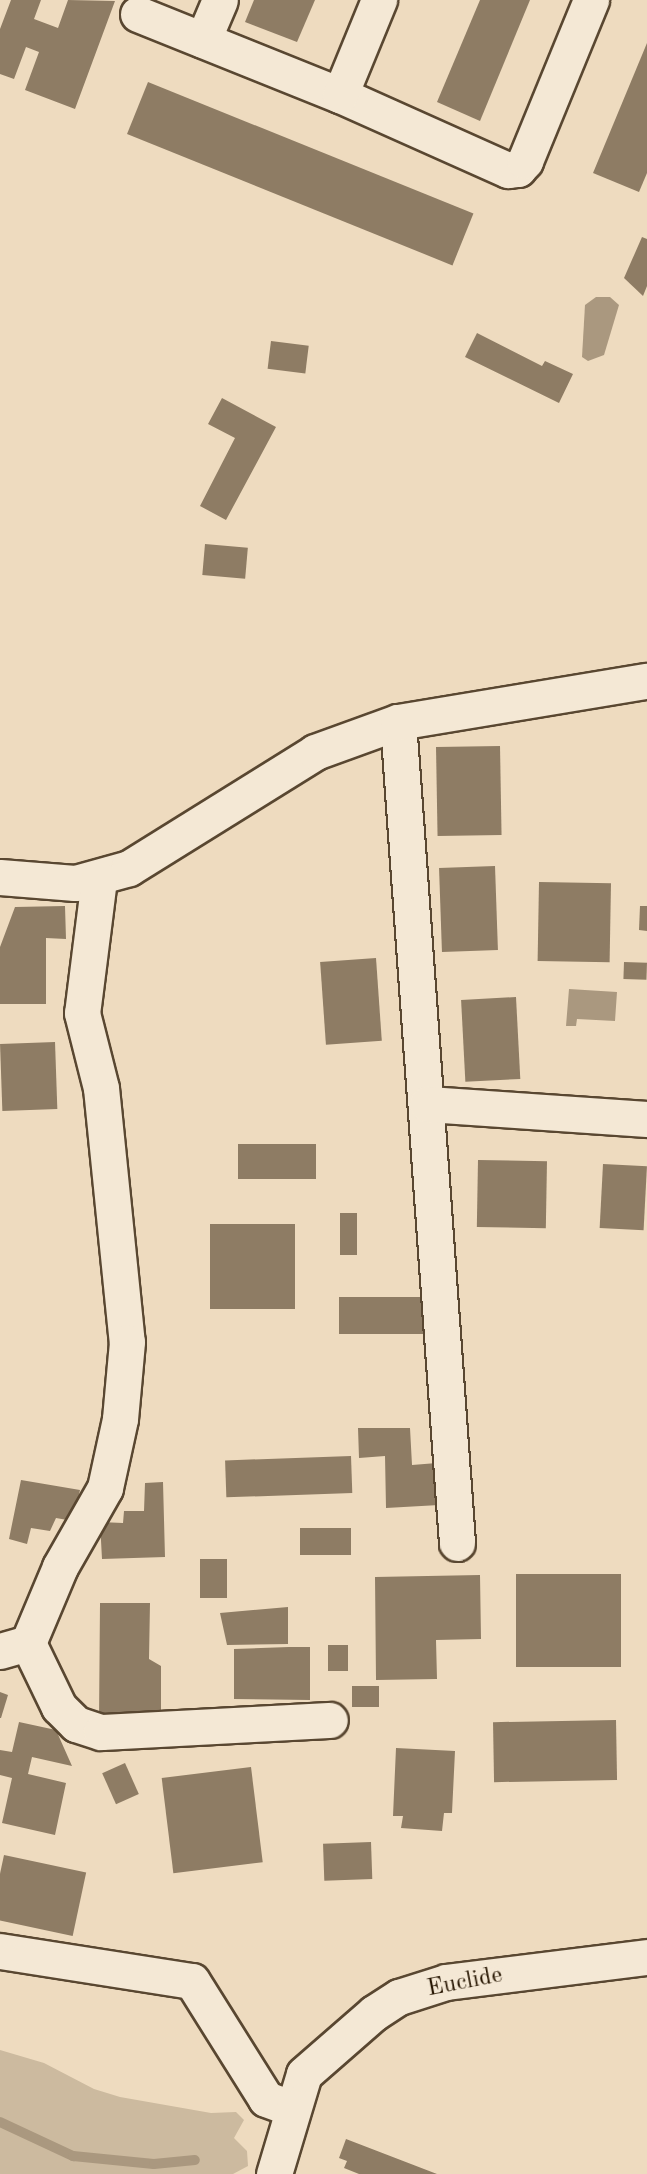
<!DOCTYPE html>
<style>
body{margin:0}
#map{position:relative;width:647px;height:2174px;overflow:hidden;background:#eedbbf;font-family:"Old Standard TT",serif}
div>[style]{position:absolute}
[style*='--x']{left:calc(var(--x)*1px);top:calc(var(--y)*1px);width:calc(var(--w)*1px);rotate:calc(var(--a)*1deg)}
.green>*{inset:0;background:#ccba9f}
.water>*{inset:0;background:#aa987f}
.stream>*{height:10px;margin:-5px;padding:0 5px;transform-origin:5px;border-radius:5px;background:#aa987f}
.building>*{inset:0;background:#8e7c64;transform-origin:0 0}
.roads{filter:drop-shadow(2px 0 #594731) drop-shadow(-2px 0 #594731) drop-shadow(0 2px #594731) drop-shadow(0 -2px #594731)}
.street>*{height:35px;margin:-17.5px;padding:0 17.5px;transform-origin:17.5px;border-radius:17.5px;background:#f4e8d5}
span{translate:-50% -50%;white-space:nowrap;text-align:center;line-height:1.15;-webkit-text-stroke:7px #f4e8d5;paint-order:stroke}
.street-label{font-size:24px;color:#271602}
</style>
<div id="map">
<div class="green">
<div style="clip-path:polygon(0 2050px,44px 2063px,94px 2089px,120px 2097px,211px 2113px,236px 2112px,244px 2120px,234px 2138px,247px 2151px,248px 2166px,233px 2174px,0 2174px)"></div>
</div>
<div class="water">
<div style="clip-path:polygon(596px 297px,610px 297px,619px 305px,604px 355px,588px 361px,582px 357px,585px 305px)"></div>
<div style="clip-path:polygon(569px 989px,617px 992px,615px 1021px,577px 1019px,576px 1026px,566px 1026px)"></div>
</div>
<div class="stream">
<div style="--x:0;--y:2122;--w:81;--a:25"></div>
<div style="--x:73;--y:2156;--w:81;--a:5.6"></div>
<div style="--x:154;--y:2164;--w:41;--a:-5.6"></div>
</div>
<div class="building">
<div style="clip-path:polygon(11px 0,41px 0,34px 19px,58px 28px,68px 0,115px 1px,75px 109px,25px 90px,39px 52px,26px 47px,14px 79px,0 74px,0 29px)"></div>
<div style="clip-path:polygon(254px 0,315px 0,297px 42px,245px 22px)"></div>
<div style="clip-path:polygon(480px 0,530px 0,480px 121px,437px 102px)"></div>
<div style="clip-path:polygon(647px 43px,647px 173px,639px 192px,593px 173px)"></div>
<div style="left:148px;top:82px;width:351px;height:56px;rotate:22deg"></div>
<div style="clip-path:polygon(642px 237px,647px 239px,647px 286px,643px 296px,624px 278px)"></div>
<div style="clip-path:polygon(477px 333px,542px 366px,545px 361px,573px 374px,559px 403px,465px 357px)"></div>
<div style="left:271px;top:341px;width:38px;height:28px;rotate:7deg"></div>
<div style="clip-path:polygon(222px 398px,276px 427px,226px 520px,200px 506px,235px 438px,208px 424px)"></div>
<div style="left:205px;top:544px;width:43px;height:31px;rotate:5deg"></div>
<div style="left:500px;top:746px;width:89px;height:64px;rotate:89deg"></div>
<div style="left:495px;top:866px;width:84px;height:56px;rotate:88deg"></div>
<div style="left:539px;top:882px;width:72px;height:79px;rotate:1deg"></div>
<div style="clip-path:polygon(65px 906px,66px 939px,46px 938px,46px 1004px,0 1004px,0 947px,15px 907px)"></div>
<div style="clip-path:polygon(640px 906px,647px 906px,647px 931px,639px 930px)"></div>
<div style="left:376px;top:958px;width:83px;height:56px;rotate:86deg"></div>
<div style="left:624px;top:962px;width:23px;height:17px;rotate:2deg"></div>
<div style="left:516px;top:997px;width:82px;height:55px;rotate:87deg"></div>
<div style="left:55px;top:1042px;width:67px;height:55px;rotate:88deg"></div>
<div style="left:238px;top:1144px;width:78px;height:35px"></div>
<div style="left:478px;top:1160px;width:69px;height:67px;rotate:1deg"></div>
<div style="left:603px;top:1164px;width:44px;height:64px;rotate:3deg"></div>
<div style="left:340px;top:1213px;width:17px;height:42px"></div>
<div style="left:210px;top:1224px;width:85px;height:85px"></div>
<div style="left:339px;top:1297px;width:87px;height:37px"></div>
<div style="clip-path:polygon(358px 1428px,410px 1428px,412px 1465px,437px 1463px,439px 1505px,386px 1508px,385px 1456px,359px 1458px)"></div>
<div style="left:351px;top:1456px;width:37px;height:126px;rotate:88deg"></div>
<div style="clip-path:polygon(21px 1480px,80px 1490px,73px 1521px,56px 1518px,50px 1531px,31px 1528px,27px 1544px,9px 1539px)"></div>
<div style="clip-path:polygon(163px 1482px,165px 1557px,102px 1559px,100px 1522px,123px 1523px,124px 1511px,144px 1511px,145px 1483px)"></div>
<div style="left:300px;top:1528px;width:51px;height:27px"></div>
<div style="left:200px;top:1559px;width:27px;height:39px"></div>
<div style="left:516px;top:1574px;width:105px;height:93px"></div>
<div style="clip-path:polygon(480px 1575px,481px 1639px,436px 1640px,437px 1679px,376px 1680px,375px 1577px)"></div>
<div style="clip-path:polygon(100px 1603px,150px 1603px,149px 1659px,161px 1666px,161px 1720px,99px 1720px)"></div>
<div style="clip-path:polygon(288px 1607px,288px 1644px,227px 1645px,220px 1613px)"></div>
<div style="left:348px;top:1645px;width:26px;height:20px;rotate:90deg"></div>
<div style="clip-path:polygon(289px 1647px,310px 1647px,310px 1700px,234px 1699px,234px 1649px)"></div>
<div style="left:352px;top:1686px;width:27px;height:21px"></div>
<div style="clip-path:polygon(0 1692px,8px 1695px,1px 1718px,0 1718px)"></div>
<div style="left:616px;top:1720px;width:60px;height:123px;rotate:89deg"></div>
<div style="clip-path:polygon(19px 1722px,56px 1730px,72px 1766px,32px 1757px,28px 1774px,66px 1783px,55px 1835px,2px 1823px,12px 1778px,0 1775px,0 1750px,12px 1752px)"></div>
<div style="clip-path:polygon(396px 1748px,455px 1751px,452px 1813px,444px 1813px,442px 1831px,401px 1828px,403px 1816px,393px 1816px)"></div>
<div style="left:125px;top:1763px;width:34px;height:25px;rotate:66deg"></div>
<div style="left:251px;top:1767px;width:96px;height:90px;rotate:83deg"></div>
<div style="left:371px;top:1842px;width:37px;height:48px;rotate:88deg"></div>
<div style="left:4px;top:1855px;width:84px;height:65px;rotate:12deg"></div>
<div style="clip-path:polygon(346px 2139px,437px 2174px,359px 2174px,344px 2168px,347px 2161px,339px 2158px)"></div>
</div>
<div class="roads">
<div class="street">
<div style="--x:138;--y:14;--w:218;--a:21.9"></div>
<div style="--x:340;--y:95;--w:184;--a:24.1"></div>
<div style="--x:508;--y:170;--w:10;--a:-6"></div>
<div style="--x:518;--y:169;--w:11;--a:-49"></div>
<div style="--x:525;--y:161;--w:174;--a:-67.7"></div>
<div style="--x:203;--y:40;--w:43;--a:-67"></div>
<div style="--x:340;--y:95;--w:103;--a:-67.7"></div>
<div style="--x:398;--y:722;--w:823;--a:85.89"></div>
<div style="--x:0;--y:877;--w:75;--a:4.6"></div>
<div style="--x:75;--y:883;--w:56;--a:-15.5"></div>
<div style="--x:129;--y:868;--w:219;--a:-31.9"></div>
<div style="--x:315;--y:752;--w:88;--a:-19.9"></div>
<div style="--x:398;--y:722;--w:252;--a:-9.4"></div>
<div style="--x:99;--y:879;--w:135;--a:97.2"></div>
<div style="--x:82;--y:1013;--w:77;--a:75.8"></div>
<div style="--x:101;--y:1088;--w:255;--a:84.2"></div>
<div style="--x:127;--y:1342;--w:77;--a:95.2"></div>
<div style="--x:120;--y:1419;--w:71;--a:102.3"></div>
<div style="--x:105;--y:1488;--w:91;--a:119.7"></div>
<div style="--x:60;--y:1567;--w:82;--a:112.8"></div>
<div style="--x:28;--y:1643;--w:71;--a:64.2"></div>
<div style="--x:59;--y:1707;--w:24;--a:45"></div>
<div style="--x:76;--y:1724;--w:26;--a:18"></div>
<div style="--x:101;--y:1732;--w:229;--a:-3"></div>
<div style="--x:427;--y:1104;--w:221;--a:3.9"></div>
<div style="--x:0;--y:1651;--w:29;--a:-16"></div>
<div style="--x:0;--y:1951;--w:194;--a:8.9"></div>
<div style="--x:192;--y:1981;--w:139;--a:57.9"></div>
<div style="--x:266;--y:2099;--w:27;--a:20"></div>
<div style="--x:274;--y:2174;--w:104;--a:-73.3"></div>
<div style="--x:304;--y:2074;--w:93;--a:-41.1"></div>
<div style="--x:374;--y:2013;--w:30;--a:-33"></div>
<div style="--x:399;--y:1997;--w:49;--a:-17.7"></div>
<div style="--x:446;--y:1982;--w:203;--a:-7.1"></div>
</div>
</div>
<div class="street-label">
<span style="left:465px;top:1983px;rotate:-11deg">Euclide</span>
</div>
</div>
